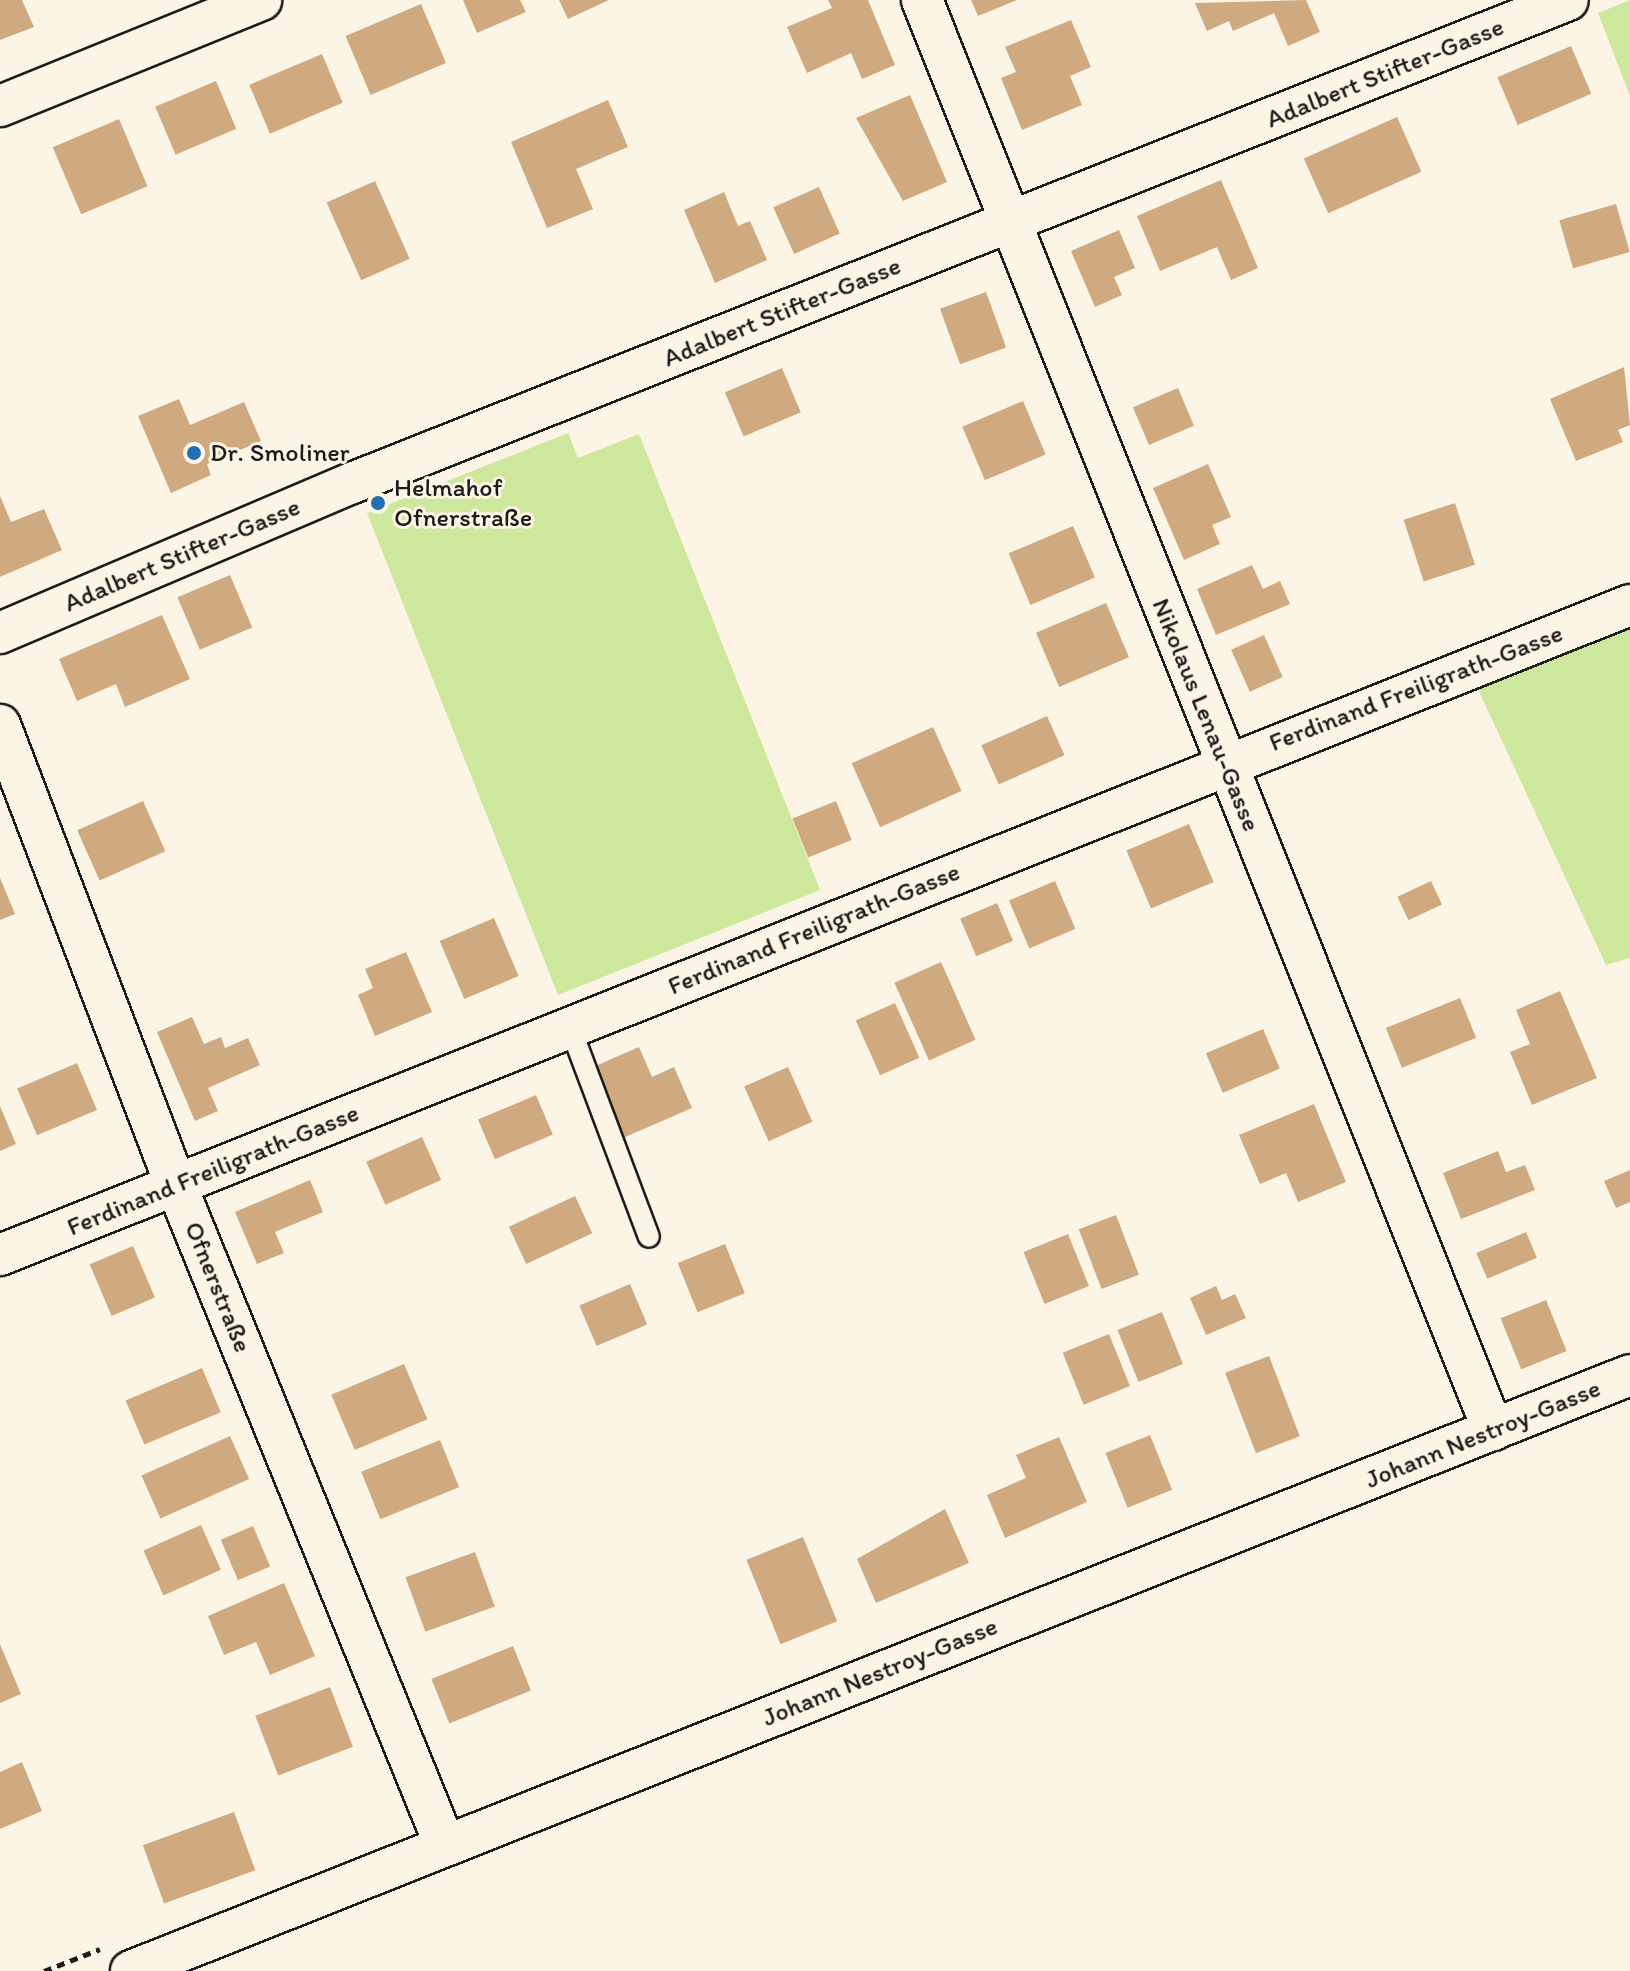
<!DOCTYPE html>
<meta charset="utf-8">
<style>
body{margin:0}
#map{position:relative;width:1630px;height:1971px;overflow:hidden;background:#fcf5e5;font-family:Itim,sans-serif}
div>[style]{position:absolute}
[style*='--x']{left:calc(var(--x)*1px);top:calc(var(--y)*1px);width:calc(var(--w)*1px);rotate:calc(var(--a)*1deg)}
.green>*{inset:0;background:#cde79d}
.building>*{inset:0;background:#cfaa81;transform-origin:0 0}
.path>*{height:5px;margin-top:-2.5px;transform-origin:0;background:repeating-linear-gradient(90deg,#1c1c1c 0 8px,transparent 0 14px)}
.roads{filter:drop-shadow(2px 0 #1c1c1c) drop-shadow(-2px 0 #1c1c1c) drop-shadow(0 2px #1c1c1c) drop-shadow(0 -2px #1c1c1c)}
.lane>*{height:20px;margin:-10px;padding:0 10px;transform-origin:10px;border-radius:10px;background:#fcf5e5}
.street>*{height:40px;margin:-20px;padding:0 20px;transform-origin:20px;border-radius:20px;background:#fcf5e5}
.dots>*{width:22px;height:22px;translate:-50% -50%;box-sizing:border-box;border:4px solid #fcf5e5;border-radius:50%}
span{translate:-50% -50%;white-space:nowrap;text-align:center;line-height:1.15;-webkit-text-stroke:6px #fcf5e5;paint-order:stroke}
.street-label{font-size:26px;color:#1c1c1c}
.poi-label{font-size:26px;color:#1c1c1c}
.left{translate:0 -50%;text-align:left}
</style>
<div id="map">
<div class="green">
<div style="clip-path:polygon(1630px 0,1630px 96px,1598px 13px)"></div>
<div style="clip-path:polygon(568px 433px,578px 458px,639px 434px,820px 890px,558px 995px,367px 513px)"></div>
<div style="clip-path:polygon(1630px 625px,1630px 958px,1606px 965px,1476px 685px)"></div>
</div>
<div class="building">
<div style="clip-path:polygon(0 0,22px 0,34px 27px,0 40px)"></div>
<div style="clip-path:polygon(463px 0,520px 0,526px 12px,477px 33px)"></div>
<div style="clip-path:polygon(559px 0,609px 0,568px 19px)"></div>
<div style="clip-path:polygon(828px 0,868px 0,895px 65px,862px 79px,851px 53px,807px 73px,787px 27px,832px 8px)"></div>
<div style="clip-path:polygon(971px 0,1017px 0,978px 16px)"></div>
<div style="clip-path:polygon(1306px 0,1320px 32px,1288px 46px,1274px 13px,1233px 31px,1229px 21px,1207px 31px,1195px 3px)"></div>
<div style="left:421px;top:4px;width:64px;height:82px;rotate:67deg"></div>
<div style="clip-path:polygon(1071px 20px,1091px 67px,1070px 76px,1082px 105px,1022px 130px,1001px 78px,1016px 72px,1005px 47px)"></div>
<div style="left:1571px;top:46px;width:52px;height:80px;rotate:67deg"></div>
<div style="left:322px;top:54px;width:53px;height:79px;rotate:67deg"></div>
<div style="left:216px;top:81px;width:52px;height:66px;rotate:67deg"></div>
<div style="clip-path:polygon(910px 95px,947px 182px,903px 201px,856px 118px)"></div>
<div style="clip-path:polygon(608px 100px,628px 147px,576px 169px,593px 209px,547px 228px,511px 142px)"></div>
<div style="left:1397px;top:117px;width:60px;height:102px;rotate:66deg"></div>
<div style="left:119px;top:119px;width:73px;height:72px;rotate:67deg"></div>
<div style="clip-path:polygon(1221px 180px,1258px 268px,1231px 280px,1217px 247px,1160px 271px,1137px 216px)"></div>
<div style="left:375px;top:181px;width:85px;height:53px;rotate:66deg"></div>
<div style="left:819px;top:187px;width:51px;height:50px;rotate:66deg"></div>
<div style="clip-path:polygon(724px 192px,738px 226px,750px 221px,767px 260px,715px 283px,684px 210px)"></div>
<div style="left:1616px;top:204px;width:50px;height:59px;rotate:74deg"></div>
<div style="clip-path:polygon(1119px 230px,1135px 268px,1114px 277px,1122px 295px,1095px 307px,1071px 251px)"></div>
<div style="left:986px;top:292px;width:59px;height:49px;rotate:70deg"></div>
<div style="clip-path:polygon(1624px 367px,1630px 425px,1618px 430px,1623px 442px,1576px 461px,1550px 399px)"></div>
<div style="left:782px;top:368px;width:48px;height:62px;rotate:67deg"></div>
<div style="left:1178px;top:388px;width:41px;height:49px;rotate:67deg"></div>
<div style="clip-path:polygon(179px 399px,190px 425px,244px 402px,261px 441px,207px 464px,211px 475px,171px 493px,138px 416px)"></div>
<div style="left:1023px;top:401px;width:58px;height:66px;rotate:67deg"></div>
<div style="clip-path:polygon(1208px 464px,1231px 517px,1212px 525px,1220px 544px,1184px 560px,1153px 488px)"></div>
<div style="clip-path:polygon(0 496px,11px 522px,44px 509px,62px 550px,0 577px)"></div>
<div style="left:1455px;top:503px;width:65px;height:54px;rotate:72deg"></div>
<div style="left:1073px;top:526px;width:56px;height:70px;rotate:67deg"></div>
<div style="clip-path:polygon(1252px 565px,1263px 589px,1280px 581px,1290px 604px,1216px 635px,1197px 589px)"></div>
<div style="left:230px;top:575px;width:57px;height:57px;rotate:67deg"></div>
<div style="left:1106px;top:603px;width:59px;height:76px;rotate:67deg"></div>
<div style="clip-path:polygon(162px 615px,190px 679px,125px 707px,116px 684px,77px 701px,59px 659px)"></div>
<div style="left:1264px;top:635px;width:46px;height:36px;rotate:66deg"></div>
<div style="left:1047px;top:716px;width:43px;height:72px;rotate:66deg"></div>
<div style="left:933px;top:727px;width:70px;height:89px;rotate:66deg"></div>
<div style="left:143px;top:801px;width:55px;height:72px;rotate:66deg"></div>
<div style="left:836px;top:801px;width:42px;height:47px;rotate:68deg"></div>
<div style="left:1189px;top:824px;width:63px;height:68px;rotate:67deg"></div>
<div style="clip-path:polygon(0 878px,15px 914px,0 920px)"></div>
<div style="left:1055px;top:881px;width:52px;height:50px;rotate:67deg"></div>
<div style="left:1431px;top:881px;width:26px;height:37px;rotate:65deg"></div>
<div style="left:997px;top:903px;width:41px;height:40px;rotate:67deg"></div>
<div style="left:494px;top:918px;width:63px;height:59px;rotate:67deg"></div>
<div style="clip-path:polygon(406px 952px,432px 1012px,375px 1036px,358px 995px,373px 988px,365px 969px)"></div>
<div style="left:941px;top:962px;width:85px;height:51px;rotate:66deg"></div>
<div style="clip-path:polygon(1560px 991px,1597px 1078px,1532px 1105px,1510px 1052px,1530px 1044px,1516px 1010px)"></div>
<div style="left:1460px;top:998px;width:43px;height:80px;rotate:68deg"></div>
<div style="left:895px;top:1003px;width:60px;height:43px;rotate:66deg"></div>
<div style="clip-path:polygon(192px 1017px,204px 1044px,221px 1037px,225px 1048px,248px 1038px,260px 1065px,208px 1088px,218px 1111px,195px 1121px,157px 1032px)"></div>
<div style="left:1263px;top:1029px;width:43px;height:62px;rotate:67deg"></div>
<div style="clip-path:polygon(639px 1047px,652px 1077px,674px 1067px,692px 1108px,623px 1138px,593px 1067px)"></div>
<div style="left:77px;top:1063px;width:51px;height:65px;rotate:67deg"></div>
<div style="left:788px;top:1067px;width:60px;height:48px;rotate:66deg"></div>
<div style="left:536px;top:1095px;width:43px;height:63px;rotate:67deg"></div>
<div style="clip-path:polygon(1314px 1104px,1346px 1182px,1298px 1202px,1286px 1173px,1260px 1184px,1239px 1135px)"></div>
<div style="clip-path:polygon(0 1106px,16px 1144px,0 1151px)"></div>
<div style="left:422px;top:1137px;width:47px;height:61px;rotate:66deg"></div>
<div style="clip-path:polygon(1498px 1151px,1506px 1172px,1525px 1165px,1535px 1190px,1461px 1219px,1443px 1173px)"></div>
<div style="clip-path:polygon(1630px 1170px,1630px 1202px,1616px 1208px,1604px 1181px)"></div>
<div style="clip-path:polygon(310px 1180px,323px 1212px,275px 1232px,284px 1253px,257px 1264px,235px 1212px)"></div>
<div style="left:575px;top:1196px;width:41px;height:73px;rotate:65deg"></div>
<div style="left:1116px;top:1215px;width:64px;height:40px;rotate:69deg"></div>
<div style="left:1526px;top:1232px;width:28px;height:54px;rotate:67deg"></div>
<div style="left:1068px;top:1234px;width:56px;height:48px;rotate:68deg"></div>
<div style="left:725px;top:1244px;width:53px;height:51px;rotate:68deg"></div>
<div style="left:133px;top:1246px;width:56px;height:47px;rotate:67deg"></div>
<div style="left:630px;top:1284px;width:44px;height:55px;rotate:67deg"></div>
<div style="clip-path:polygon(1216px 1286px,1222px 1300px,1235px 1294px,1246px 1318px,1206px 1335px,1190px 1298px)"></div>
<div style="left:1546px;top:1300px;width:55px;height:49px;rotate:68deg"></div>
<div style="left:1162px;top:1312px;width:56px;height:48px;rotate:68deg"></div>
<div style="left:1109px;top:1334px;width:56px;height:50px;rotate:68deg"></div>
<div style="left:1269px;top:1356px;width:86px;height:47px;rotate:69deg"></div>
<div style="left:404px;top:1364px;width:60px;height:79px;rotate:67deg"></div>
<div style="left:202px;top:1368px;width:48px;height:83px;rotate:67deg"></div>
<div style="left:1150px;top:1435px;width:59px;height:48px;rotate:68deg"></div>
<div style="left:230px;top:1436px;width:47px;height:97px;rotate:66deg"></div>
<div style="clip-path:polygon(1059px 1437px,1087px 1502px,1005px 1538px,987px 1495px,1026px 1478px,1016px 1455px)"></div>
<div style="left:440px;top:1440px;width:51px;height:85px;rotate:68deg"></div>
<div style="clip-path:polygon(945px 1509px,969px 1563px,876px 1603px,857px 1559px)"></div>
<div style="left:201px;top:1525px;width:49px;height:63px;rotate:66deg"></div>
<div style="left:253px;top:1526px;width:44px;height:35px;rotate:67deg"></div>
<div style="left:803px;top:1537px;width:91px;height:61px;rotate:68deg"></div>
<div style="left:475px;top:1552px;width:58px;height:74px;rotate:70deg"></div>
<div style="clip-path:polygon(284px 1583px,315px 1656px,270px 1675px,256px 1642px,224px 1655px,208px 1616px)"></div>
<div style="clip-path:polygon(0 1644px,21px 1694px,0 1703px)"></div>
<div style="left:513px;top:1646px;width:48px;height:88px;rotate:68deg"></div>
<div style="left:330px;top:1687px;width:64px;height:80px;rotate:69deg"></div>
<div style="clip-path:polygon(22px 1762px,42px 1811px,0 1829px,0 1772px)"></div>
<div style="left:234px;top:1812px;width:62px;height:97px;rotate:70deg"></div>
</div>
<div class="path">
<div style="--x:44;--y:1971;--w:60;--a:-21.4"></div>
</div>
<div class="roads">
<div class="lane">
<div style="--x:570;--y:1027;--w:224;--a:69.4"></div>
</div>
<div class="street">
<div style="--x:922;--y:0;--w:1540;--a:68.23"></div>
<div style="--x:0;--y:106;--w:282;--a:-22.1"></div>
<div style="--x:0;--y:633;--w:383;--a:-23.1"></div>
<div style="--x:352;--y:483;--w:1308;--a:-21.66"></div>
<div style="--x:0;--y:725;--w:493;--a:69.1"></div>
<div style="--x:176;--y:1185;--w:713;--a:67.83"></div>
<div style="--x:0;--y:1255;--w:1755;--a:-21.74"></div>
<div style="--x:131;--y:1971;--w:1613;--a:-21.68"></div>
</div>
</div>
<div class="dots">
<div style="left:194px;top:453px;background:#1f6fb2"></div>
<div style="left:378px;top:503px;background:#1f6fb2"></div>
</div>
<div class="street-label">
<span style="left:1385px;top:73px;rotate:-22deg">Adalbert Stifter-Gasse</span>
<span style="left:782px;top:312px;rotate:-22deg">Adalbert Stifter-Gasse</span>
<span style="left:182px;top:555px;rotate:-23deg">Adalbert Stifter-Gasse</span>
<span style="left:1416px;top:688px;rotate:-21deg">Ferdinand Freiligrath-Gasse</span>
<span style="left:1206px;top:715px;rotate:68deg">Nikolaus Lenau-Gasse</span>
<span style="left:814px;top:929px;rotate:-22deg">Ferdinand Freiligrath-Gasse</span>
<span style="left:213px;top:1170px;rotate:-22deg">Ferdinand Freiligrath-Gasse</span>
<span style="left:218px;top:1287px;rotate:68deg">Ofnerstraße</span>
<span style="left:1483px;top:1434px;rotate:-22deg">Johann Nestroy-Gasse</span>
<span style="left:880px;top:1672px;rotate:-22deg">Johann Nestroy-Gasse</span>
</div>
<div class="poi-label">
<span class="left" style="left:210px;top:453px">Dr. Smoliner</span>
<span class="left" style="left:394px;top:503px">Helmahof<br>Ofnerstraße</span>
</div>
</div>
